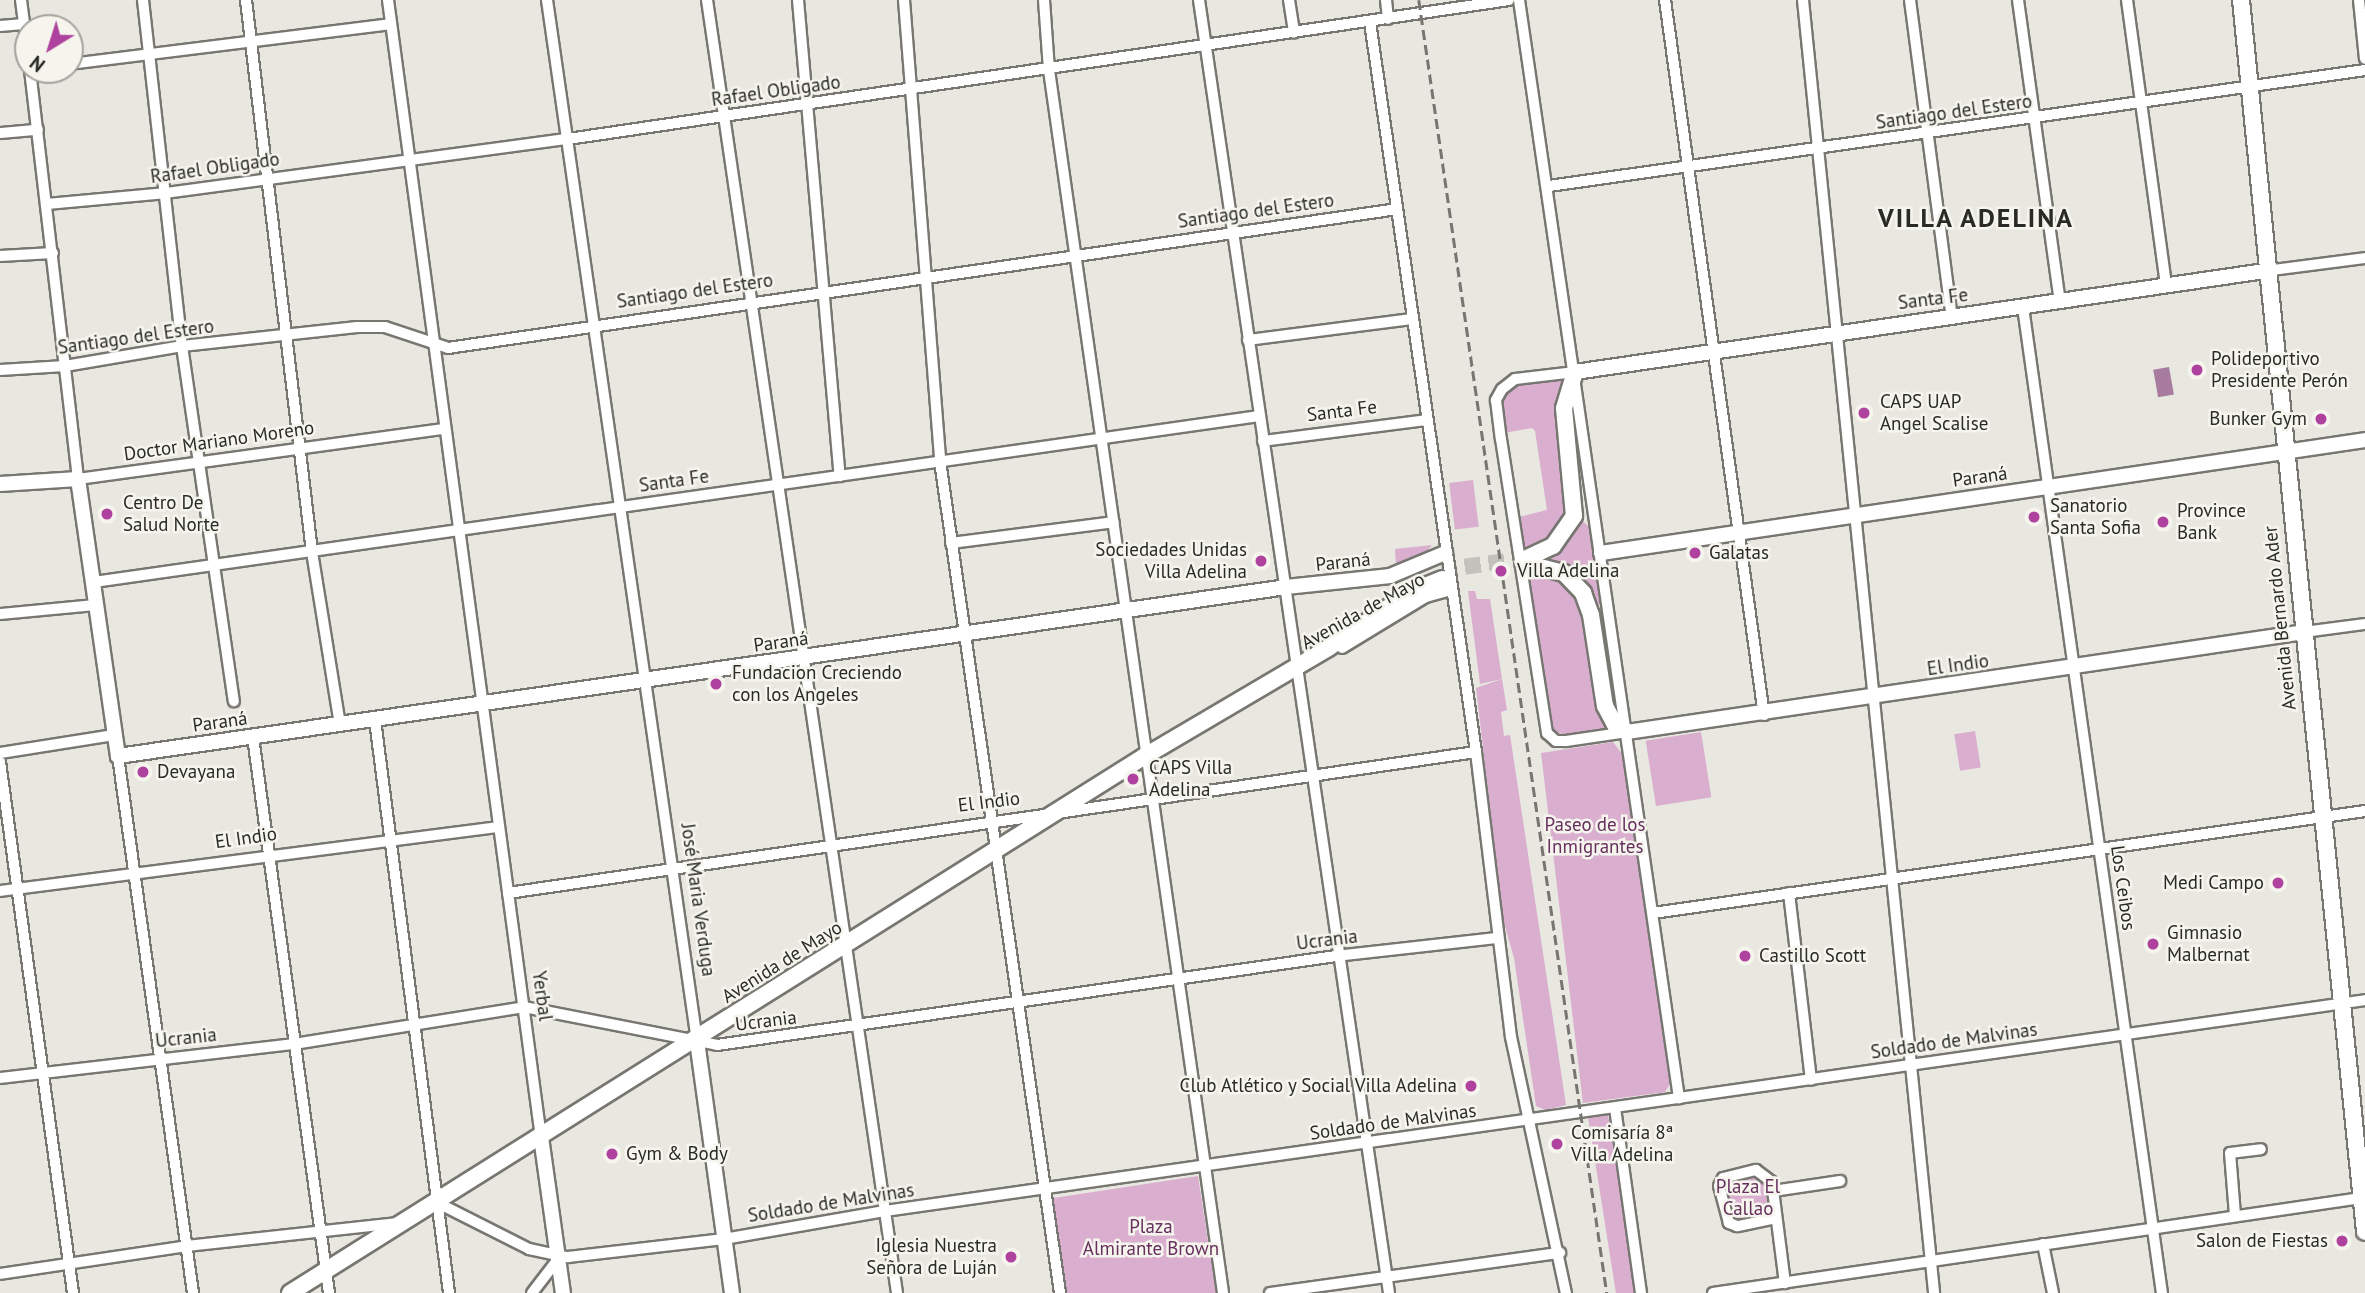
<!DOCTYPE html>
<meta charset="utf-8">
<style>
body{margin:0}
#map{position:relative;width:2365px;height:1293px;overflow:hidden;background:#e8e7e0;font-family:"PT Sans",sans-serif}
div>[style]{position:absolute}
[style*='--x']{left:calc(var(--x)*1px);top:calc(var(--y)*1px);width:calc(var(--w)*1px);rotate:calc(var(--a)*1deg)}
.green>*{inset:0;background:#d9aecf;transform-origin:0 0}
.water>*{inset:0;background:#a87c9e;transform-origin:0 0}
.secondary-tunnel>*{height:16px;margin-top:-8px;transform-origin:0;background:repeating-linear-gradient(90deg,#c2c1bb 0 16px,transparent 0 24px)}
.roads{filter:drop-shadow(2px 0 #777670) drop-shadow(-2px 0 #777670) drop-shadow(0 2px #777670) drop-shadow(0 -2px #777670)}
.minor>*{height:10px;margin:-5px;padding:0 5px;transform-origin:5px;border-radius:5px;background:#fff}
.tertiary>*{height:14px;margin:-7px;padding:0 7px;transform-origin:7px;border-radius:7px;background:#fff}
.secondary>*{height:16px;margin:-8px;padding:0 8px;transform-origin:8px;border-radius:8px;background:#fff}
.rail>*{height:2.5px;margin-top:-1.25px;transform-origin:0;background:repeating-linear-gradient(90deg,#767571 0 10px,transparent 0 15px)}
.dots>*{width:19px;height:19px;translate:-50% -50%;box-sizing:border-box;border:4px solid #f5f4ed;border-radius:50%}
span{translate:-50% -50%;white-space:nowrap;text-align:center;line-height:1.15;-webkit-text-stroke:5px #f5f4ed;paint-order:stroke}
.street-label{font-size:19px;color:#2a2a27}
.poi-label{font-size:19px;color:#2a2a27}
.left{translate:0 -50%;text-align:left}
.right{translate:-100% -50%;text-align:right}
.park-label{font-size:19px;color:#672f5e}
.district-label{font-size:26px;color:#2a2a27;font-weight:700;letter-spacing:2px}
.north{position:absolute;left:14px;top:14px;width:70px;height:70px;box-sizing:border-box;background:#f5f4ed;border:2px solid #a4a39e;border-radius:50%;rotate:218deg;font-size:19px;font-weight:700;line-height:28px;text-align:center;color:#2a2a27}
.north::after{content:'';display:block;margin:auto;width:24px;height:32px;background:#b0429f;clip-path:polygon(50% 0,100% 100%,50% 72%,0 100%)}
</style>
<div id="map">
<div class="green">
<div style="clip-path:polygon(1566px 377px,1559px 401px,1568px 514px,1556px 536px,1525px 554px,1519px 517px,1547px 510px,1535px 431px,1532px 428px,1504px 433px,1501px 399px,1520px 384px)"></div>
<div style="left:1473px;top:480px;width:47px;height:24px;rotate:83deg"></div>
<div style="clip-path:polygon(1579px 518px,1594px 531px,1602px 604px,1596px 605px,1585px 585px,1530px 562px,1565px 542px)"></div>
<div style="clip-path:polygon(1432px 545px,1423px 556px,1396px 566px,1395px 549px)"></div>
<div style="clip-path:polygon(1528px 573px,1561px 578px,1582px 601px,1614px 730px,1567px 737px,1552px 729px)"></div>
<div style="clip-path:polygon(1468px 591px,1475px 591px,1477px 599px,1490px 599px,1502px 679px,1480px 684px)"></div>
<div style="clip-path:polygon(1502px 679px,1507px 710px,1501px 712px,1504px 736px,1510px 735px,1566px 1105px,1545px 1110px,1536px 1106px,1514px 958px,1503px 919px,1476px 688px)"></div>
<div style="left:1975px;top:731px;width:37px;height:21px;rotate:81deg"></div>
<div style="left:1701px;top:732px;width:66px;height:56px;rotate:81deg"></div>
<div style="clip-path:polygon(1613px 742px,1622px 754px,1670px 1084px,1665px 1092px,1583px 1103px,1541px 753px)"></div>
<div style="left:1608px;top:1115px;width:180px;height:20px;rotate:81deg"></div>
<div style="clip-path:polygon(1757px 1175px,1769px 1189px,1771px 1215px,1738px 1221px,1733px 1218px,1724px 1189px,1727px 1182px)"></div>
<div style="clip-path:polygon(1198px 1176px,1216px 1293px,1062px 1293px,1047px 1199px)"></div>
</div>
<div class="water">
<div style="left:2169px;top:367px;width:28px;height:16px;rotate:80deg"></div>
</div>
<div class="secondary-tunnel">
<div style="--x:1441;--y:570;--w:87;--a:-7.9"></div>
</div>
<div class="roads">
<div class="minor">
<div style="--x:21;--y:0;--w:54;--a:82.6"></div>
<div style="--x:143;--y:0;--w:348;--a:83.6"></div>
<div style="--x:182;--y:346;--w:359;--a:81.7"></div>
<div style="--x:246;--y:0;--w:556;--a:83.18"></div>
<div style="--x:312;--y:552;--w:175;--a:80.8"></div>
<div style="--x:388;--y:0;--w:1147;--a:82.34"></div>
<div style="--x:547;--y:0;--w:1052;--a:81.8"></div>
<div style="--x:707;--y:0;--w:1307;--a:81.64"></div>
<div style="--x:798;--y:0;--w:478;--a:85"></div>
<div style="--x:904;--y:0;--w:462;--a:85.5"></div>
<div style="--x:940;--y:461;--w:841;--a:81.79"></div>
<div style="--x:1044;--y:0;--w:70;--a:85.9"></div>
<div style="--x:1049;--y:70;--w:1235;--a:81.9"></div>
<div style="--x:1199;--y:0;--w:1307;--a:81.64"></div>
<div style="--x:1289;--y:0;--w:33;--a:81"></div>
<div style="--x:1386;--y:0;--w:19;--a:84"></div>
<div style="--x:1519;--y:0;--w:1110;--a:81.71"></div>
<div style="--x:1665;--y:0;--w:722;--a:82.12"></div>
<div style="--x:1803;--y:0;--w:1300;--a:84.21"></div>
<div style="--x:1910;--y:0;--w:320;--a:82.5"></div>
<div style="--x:2018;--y:0;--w:304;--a:82.1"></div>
<div style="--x:2127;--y:0;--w:288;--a:82.2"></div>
<div style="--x:2359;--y:0;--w:59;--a:84.2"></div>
<div style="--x:1370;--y:22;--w:738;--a:81.74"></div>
<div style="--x:1476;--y:752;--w:287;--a:83"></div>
<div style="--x:1511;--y:1037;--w:262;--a:77.9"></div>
<div style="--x:0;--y:26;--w:24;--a:-5"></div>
<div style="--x:70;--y:64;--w:323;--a:-7.1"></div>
<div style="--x:30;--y:70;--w:412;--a:83.3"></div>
<div style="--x:78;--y:479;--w:369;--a:-7.8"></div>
<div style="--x:0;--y:133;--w:38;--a:-5"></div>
<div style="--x:1549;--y:186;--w:824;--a:-8.09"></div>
<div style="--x:47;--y:204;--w:120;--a:-5.3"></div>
<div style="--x:166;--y:193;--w:406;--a:-7.7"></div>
<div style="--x:568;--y:139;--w:951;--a:-8.4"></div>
<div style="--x:0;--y:256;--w:53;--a:-3.2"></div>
<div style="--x:2265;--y:271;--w:101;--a:-7.4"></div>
<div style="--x:2023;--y:307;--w:996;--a:81.98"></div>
<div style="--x:1248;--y:340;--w:166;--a:-7.3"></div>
<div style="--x:0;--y:370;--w:65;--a:-3.5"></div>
<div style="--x:65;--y:366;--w:119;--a:-9.7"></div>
<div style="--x:182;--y:346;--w:176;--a:-6.2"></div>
<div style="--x:357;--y:327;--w:28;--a:0"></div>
<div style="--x:385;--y:327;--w:66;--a:18.4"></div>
<div style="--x:448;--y:348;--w:959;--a:-8.33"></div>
<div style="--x:1575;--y:372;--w:60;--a:173.3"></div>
<div style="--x:1515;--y:379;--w:16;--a:142"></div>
<div style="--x:1502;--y:389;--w:13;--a:119"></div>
<div style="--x:1496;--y:400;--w:39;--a:83"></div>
<div style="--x:1501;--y:439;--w:298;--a:81.1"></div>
<div style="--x:1547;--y:733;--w:12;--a:42"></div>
<div style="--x:1556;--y:741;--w:10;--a:0"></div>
<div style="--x:1566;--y:741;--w:62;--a:-8.4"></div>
<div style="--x:1263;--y:441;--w:165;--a:-7.3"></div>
<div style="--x:951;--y:543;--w:164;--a:-7.3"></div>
<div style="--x:94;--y:582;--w:1177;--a:-8.11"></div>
<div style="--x:0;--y:614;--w:96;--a:-5.4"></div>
<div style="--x:2304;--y:632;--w:62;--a:-7.5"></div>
<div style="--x:1342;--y:648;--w:98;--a:-31.3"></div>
<div style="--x:1426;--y:597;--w:26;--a:-16"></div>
<div style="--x:375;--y:720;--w:578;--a:82.64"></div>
<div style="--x:253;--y:737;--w:561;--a:82.22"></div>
<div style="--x:0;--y:753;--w:115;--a:-9"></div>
<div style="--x:118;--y:756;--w:542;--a:82.05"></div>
<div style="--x:0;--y:762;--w:536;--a:82.17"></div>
<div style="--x:0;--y:891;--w:502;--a:-7.32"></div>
<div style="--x:508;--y:893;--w:978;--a:-8.29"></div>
<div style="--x:1789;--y:893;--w:188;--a:83.3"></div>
<div style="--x:1653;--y:913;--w:719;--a:-8.15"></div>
<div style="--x:0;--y:1078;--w:296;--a:-6.6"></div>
<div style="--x:294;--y:1044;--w:233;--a:-9.1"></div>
<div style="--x:524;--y:1007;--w:197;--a:11.1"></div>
<div style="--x:717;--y:1045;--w:625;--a:-8.18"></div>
<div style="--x:1336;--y:956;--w:161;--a:-6.4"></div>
<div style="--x:1615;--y:1108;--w:187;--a:82"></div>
<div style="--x:1773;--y:1191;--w:68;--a:-8.5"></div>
<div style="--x:436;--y:1202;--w:104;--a:26.8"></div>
<div style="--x:529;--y:1249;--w:40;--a:12"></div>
<div style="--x:568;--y:1257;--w:157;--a:-6.6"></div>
<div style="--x:724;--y:1239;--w:163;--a:-9.9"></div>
<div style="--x:885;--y:1211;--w:1495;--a:-8.11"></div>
<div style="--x:2235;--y:1215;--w:62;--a:-94.6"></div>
<div style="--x:2230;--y:1153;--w:31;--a:-7"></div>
<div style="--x:1776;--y:1218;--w:40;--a:168"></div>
<div style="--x:1737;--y:1226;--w:9;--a:-159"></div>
<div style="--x:1729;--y:1223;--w:38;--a:-105"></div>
<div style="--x:1719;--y:1186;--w:9;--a:-63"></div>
<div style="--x:1723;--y:1178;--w:34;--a:-14"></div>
<div style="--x:1756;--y:1170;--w:20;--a:37"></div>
<div style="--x:1772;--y:1182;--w:102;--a:82.7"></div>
<div style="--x:2043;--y:1244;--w:50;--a:78.5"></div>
<div style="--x:0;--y:1274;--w:189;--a:-8.5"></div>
<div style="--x:187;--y:1246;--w:212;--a:-6.2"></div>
<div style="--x:532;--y:1293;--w:44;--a:-52.4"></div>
<div style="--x:1270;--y:1293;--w:293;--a:-7.9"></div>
<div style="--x:1713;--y:1293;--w:655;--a:-8.34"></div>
</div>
<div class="tertiary">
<div style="--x:1575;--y:372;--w:697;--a:-8.33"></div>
<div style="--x:0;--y:484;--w:78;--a:-3.7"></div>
<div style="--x:78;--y:479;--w:280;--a:81.8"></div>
<div style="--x:118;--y:756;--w:1180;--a:-8.23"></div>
<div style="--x:1286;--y:587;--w:105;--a:-6"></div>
<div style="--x:1390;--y:576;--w:60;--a:-22.7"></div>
<div style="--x:1601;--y:553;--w:772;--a:-8.41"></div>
<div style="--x:1627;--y:732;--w:684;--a:-8.4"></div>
<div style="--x:697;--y:1041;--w:254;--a:82.1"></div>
<div style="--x:541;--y:1137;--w:158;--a:82"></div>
</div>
<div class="secondary">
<div style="--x:2241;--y:0;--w:1238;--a:84.25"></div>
<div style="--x:1527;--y:558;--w:29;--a:-25"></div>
<div style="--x:1553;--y:546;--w:37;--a:-55"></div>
<div style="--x:1574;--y:516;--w:108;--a:-95.3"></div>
<div style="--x:1564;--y:408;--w:38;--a:-73"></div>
<div style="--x:1528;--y:564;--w:37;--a:14"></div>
<div style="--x:1564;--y:573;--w:28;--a:46"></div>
<div style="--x:1583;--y:593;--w:23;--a:70"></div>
<div style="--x:1591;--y:615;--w:92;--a:81.3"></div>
<div style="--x:1605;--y:706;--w:21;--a:62"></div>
<div style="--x:1615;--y:725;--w:14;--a:30"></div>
<div style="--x:290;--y:1293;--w:1010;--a:-32.13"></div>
<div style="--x:1145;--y:756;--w:212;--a:-30.5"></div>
<div style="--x:1328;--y:648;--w:102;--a:-33.8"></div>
<div style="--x:1413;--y:591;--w:32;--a:-22"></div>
</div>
</div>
<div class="rail">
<div style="--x:1419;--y:0;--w:1307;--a:81.73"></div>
</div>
<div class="dots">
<div style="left:2197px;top:370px;background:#b0429f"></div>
<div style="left:1864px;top:413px;background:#b0429f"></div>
<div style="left:2321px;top:419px;background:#b0429f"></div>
<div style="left:107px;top:514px;background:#b0429f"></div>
<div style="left:2034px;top:517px;background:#b0429f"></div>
<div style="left:2163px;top:522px;background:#b0429f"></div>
<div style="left:1695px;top:553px;background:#b0429f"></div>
<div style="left:1261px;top:561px;background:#b0429f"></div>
<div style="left:1501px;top:571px;background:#b0429f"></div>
<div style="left:716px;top:684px;background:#b0429f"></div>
<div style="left:143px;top:772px;background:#b0429f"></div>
<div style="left:1133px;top:779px;background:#b0429f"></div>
<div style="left:2278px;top:883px;background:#b0429f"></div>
<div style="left:2153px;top:944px;background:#b0429f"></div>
<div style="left:1745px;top:956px;background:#b0429f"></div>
<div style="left:1471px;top:1086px;background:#b0429f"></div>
<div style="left:1557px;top:1144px;background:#b0429f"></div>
<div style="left:612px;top:1154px;background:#b0429f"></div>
<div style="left:2342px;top:1241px;background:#b0429f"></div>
<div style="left:1011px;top:1257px;background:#b0429f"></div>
</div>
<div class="street-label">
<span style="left:776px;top:91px;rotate:-8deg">Rafael Obligado</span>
<span style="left:1954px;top:112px;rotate:-8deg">Santiago del Estero</span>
<span style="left:215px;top:168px;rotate:-8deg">Rafael Obligado</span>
<span style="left:1256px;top:211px;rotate:-8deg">Santiago del Estero</span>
<span style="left:695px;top:291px;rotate:-8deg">Santiago del Estero</span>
<span style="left:1933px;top:299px;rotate:-7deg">Santa Fe</span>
<span style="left:136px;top:337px;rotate:-8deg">Santiago del Estero</span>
<span style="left:1342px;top:411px;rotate:-7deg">Santa Fe</span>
<span style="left:219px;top:441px;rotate:-8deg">Doctor Mariano Moreno</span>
<span style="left:1980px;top:477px;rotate:-8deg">Paraná</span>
<span style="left:674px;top:481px;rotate:-8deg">Santa Fe</span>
<span style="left:1343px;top:562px;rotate:-6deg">Paraná</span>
<span style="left:1363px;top:611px;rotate:-29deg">Avenida de Mayo</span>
<span style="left:2280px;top:618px;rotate:-96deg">Avenida Bernardo Ader</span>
<span style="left:781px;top:642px;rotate:-8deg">Paraná</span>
<span style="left:1958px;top:665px;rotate:-8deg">El Indio</span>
<span style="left:220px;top:722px;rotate:-8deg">Paraná</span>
<span style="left:989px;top:802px;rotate:-7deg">El Indio</span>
<span style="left:246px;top:838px;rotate:-8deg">El Indio</span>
<span style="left:2123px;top:888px;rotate:82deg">Los Ceibos</span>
<span style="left:698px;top:900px;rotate:82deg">José Maria Verduga</span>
<span style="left:1327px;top:940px;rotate:-7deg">Ucrania</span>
<span style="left:782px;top:962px;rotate:-32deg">Avenida de Mayo</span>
<span style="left:542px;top:996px;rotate:82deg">Yerbal</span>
<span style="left:766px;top:1021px;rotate:-7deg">Ucrania</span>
<span style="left:186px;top:1038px;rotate:-6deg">Ucrania</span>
<span style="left:1954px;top:1041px;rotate:-8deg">Soldado de Malvinas</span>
<span style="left:1393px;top:1122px;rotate:-8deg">Soldado de Malvinas</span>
<span style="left:831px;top:1203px;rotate:-9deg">Soldado de Malvinas</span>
</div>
<div class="poi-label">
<span class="left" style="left:2211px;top:370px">Polideportivo<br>Presidente Perón</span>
<span class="left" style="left:1880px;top:413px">CAPS UAP<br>Angel Scalise</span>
<span class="right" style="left:2307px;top:419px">Bunker Gym</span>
<span class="left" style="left:123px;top:514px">Centro De<br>Salud Norte</span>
<span class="left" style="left:2050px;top:517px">Sanatorio<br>Santa Sofia</span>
<span class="left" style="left:2177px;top:522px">Province<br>Bank</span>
<span class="right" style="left:1247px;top:561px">Sociedades Unidas<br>Villa Adelina</span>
<span class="left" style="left:1709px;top:553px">Galatas</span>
<span class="left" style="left:1517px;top:571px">Villa Adelina</span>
<span class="left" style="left:732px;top:684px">Fundacion Creciendo<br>con los Angeles</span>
<span class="left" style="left:1149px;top:779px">CAPS Villa<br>Adelina</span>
<span class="left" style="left:157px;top:772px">Devayana</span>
<span class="right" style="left:2264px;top:883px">Medi Campo</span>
<span class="left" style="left:2167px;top:944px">Gimnasio<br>Malbernat</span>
<span class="left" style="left:1759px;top:956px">Castillo Scott</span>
<span class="right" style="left:1457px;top:1086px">Club Atlético y Social Villa Adelina</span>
<span class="left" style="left:1571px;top:1144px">Comisaría 8ª<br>Villa Adelina</span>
<span class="left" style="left:626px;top:1154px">Gym &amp; Body</span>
<span class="right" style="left:2328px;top:1241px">Salon de Fiestas</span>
<span class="right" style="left:997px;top:1257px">Iglesia Nuestra<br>Señora de Luján</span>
</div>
<div class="park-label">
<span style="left:1595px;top:836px">Paseo de los<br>Inmigrantes</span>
<span style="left:1748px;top:1198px">Plaza El<br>Callao</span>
<span style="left:1151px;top:1238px">Plaza<br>Almirante Brown</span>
</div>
<div class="district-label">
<span style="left:1976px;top:218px">VILLA ADELINA</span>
</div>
<div class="north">N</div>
</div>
